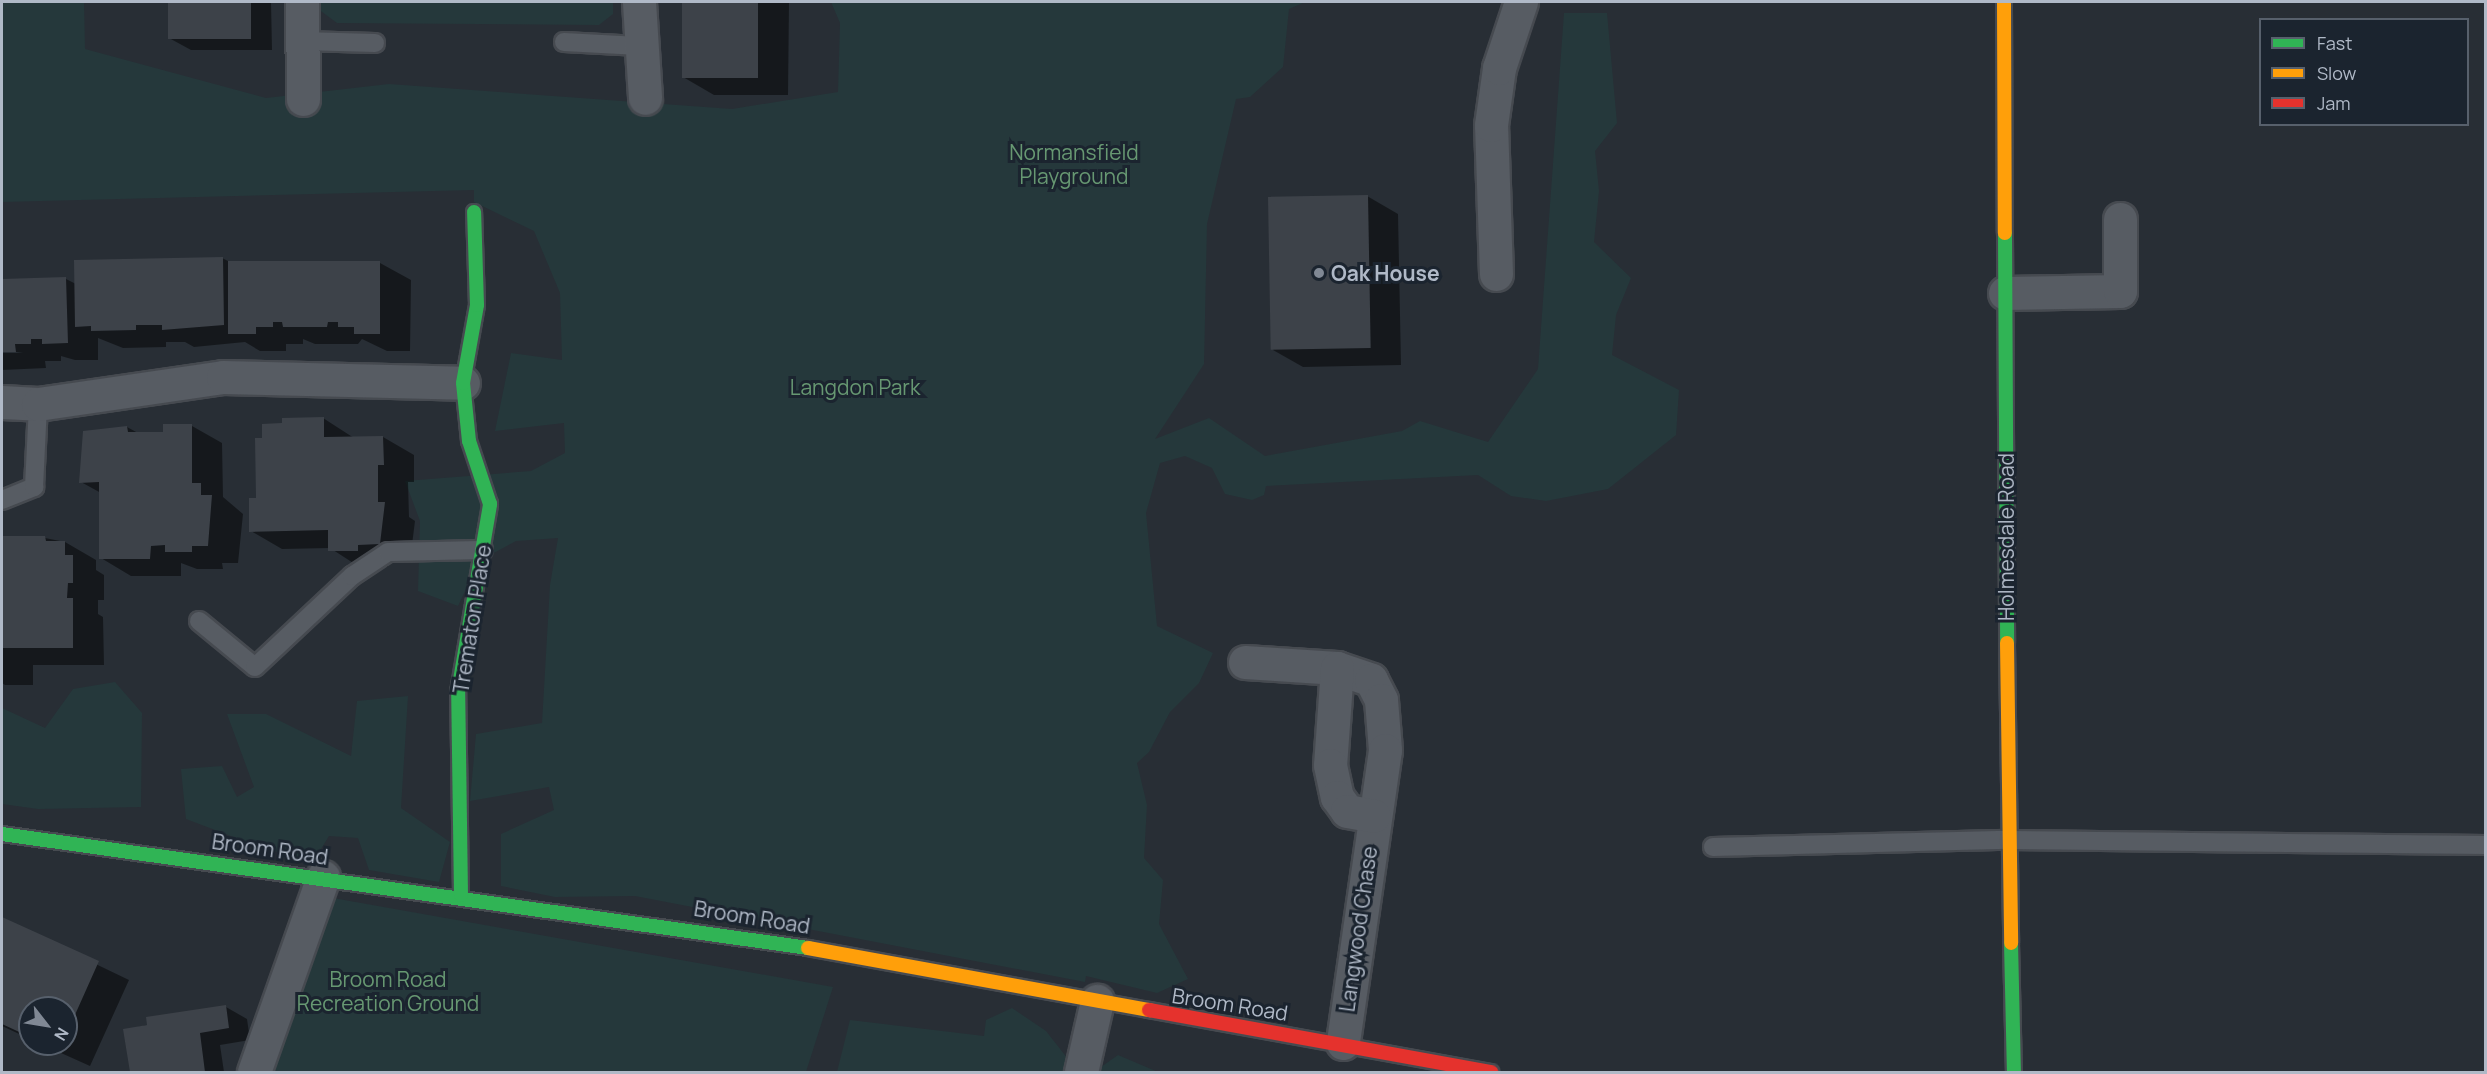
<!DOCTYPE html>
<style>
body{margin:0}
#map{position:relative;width:2487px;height:1074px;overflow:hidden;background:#282e35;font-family:Manrope,sans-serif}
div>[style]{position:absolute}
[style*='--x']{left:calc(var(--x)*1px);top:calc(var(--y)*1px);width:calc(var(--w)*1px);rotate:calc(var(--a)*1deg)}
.green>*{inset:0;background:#25383b}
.shadow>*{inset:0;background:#0007}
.building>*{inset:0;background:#3d4249;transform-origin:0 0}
.roads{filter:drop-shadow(2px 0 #464a50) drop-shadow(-2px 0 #464a50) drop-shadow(0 2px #464a50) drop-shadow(0 -2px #464a50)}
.lane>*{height:18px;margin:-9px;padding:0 9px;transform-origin:9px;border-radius:9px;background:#575c63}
.street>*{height:33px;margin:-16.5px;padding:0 16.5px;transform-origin:16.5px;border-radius:16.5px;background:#575c63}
.fast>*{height:14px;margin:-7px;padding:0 7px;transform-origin:7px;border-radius:7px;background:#30b455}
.slow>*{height:14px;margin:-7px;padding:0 7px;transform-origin:7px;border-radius:7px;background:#ff9f0a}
.jam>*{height:14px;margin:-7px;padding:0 7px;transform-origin:7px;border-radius:7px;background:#e5322d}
.dots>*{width:16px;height:16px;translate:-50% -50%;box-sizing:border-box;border:3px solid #1b242f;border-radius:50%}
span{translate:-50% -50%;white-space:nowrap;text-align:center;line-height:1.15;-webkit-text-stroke:6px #1b242f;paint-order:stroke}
.park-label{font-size:21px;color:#679872}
.poi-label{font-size:21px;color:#b0b9c7;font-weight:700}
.left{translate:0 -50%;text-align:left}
.street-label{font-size:21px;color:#b0b9c7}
.frame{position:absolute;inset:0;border:3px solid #b0b9c7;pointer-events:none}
.legend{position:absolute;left:2259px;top:18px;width:210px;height:108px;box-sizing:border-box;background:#1b242f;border:2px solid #57606c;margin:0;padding:8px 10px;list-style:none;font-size:18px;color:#b0b9c7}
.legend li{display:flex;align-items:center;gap:12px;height:30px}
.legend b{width:30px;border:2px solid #57606c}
.north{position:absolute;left:18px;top:996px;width:60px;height:60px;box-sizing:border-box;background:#1b242f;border:2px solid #57606c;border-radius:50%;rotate:121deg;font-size:16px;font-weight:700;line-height:24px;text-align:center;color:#b0b9c7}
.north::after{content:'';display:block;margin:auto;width:21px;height:27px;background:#808894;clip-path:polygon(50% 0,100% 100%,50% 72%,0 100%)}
</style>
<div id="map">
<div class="green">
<div style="clip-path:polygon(2px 2px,84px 2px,85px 49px,266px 98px,389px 84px,732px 109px,838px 92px,840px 23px,831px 2px,1305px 2px,1289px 9px,1283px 67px,1250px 97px,1236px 99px,1207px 224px,1204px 364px,1155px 439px,1209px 418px,1265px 456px,1402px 431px,1420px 421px,1488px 442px,1538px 369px,1564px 13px,1607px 13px,1617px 123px,1595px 151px,1599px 191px,1594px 242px,1631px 278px,1616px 315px,1612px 355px,1679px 390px,1676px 435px,1608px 489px,1546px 501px,1511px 496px,1478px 475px,1266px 486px,1264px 495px,1252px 500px,1225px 494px,1212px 468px,1185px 456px,1160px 463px,1146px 513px,1157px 626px,1213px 653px,1199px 683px,1170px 712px,1149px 752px,1137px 763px,1147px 805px,1144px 858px,1163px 880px,1159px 924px,1188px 979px,1157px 993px,1086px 976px,1085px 982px,635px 896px,555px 897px,501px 886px,501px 834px,554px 810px,549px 787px,470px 801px,476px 734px,542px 723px,550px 585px,558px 538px,516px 541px,479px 561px,458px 606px,418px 591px,420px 521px,405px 481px,531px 471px,565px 453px,564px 423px,495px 431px,511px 353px,562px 360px,560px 293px,534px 231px,474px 202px,474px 190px,2px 202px)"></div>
<div style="clip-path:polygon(314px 2px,613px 2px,613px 14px,599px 25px,337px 23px,314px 6px)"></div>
<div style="clip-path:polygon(115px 682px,142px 713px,141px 807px,38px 809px,2px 804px,2px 708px,45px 728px,73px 689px)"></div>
<div style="clip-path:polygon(408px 696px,401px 808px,450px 842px,439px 882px,369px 870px,358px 838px,329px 836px,313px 862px,265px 849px,186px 819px,181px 769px,222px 766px,237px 797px,254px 787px,227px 714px,266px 714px,351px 756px,357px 701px)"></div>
<div style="clip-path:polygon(333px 898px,833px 987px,806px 1072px,273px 1072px)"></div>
<div style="clip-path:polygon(1012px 1008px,1046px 1031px,1068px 1059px,1084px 1072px,837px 1072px,850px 1020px,984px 1036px,986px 1020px)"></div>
<div style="clip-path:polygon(1118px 1055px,1158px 1072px,1094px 1072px)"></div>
</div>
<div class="shadow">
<div style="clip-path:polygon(170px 2px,271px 2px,272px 50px,191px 50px,169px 38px)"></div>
<div style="clip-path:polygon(684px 2px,789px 2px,788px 95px,714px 95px,683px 77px)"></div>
<div style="clip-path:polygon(1367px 196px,1398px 214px,1401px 365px,1303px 367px,1273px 350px)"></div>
<div style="clip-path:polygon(222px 258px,230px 262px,380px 263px,411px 280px,410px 351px,387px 351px,362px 339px,358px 344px,315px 344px,303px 339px,303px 344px,286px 344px,286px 351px,260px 351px,245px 342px,194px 347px,185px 342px,166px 342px,166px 347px,123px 348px,98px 338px,98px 360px,75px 360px,61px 356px,61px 361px,45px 361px,46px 368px,2px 370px,2px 353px,23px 353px,2px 350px,2px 281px,66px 279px,76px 284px)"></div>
<div style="clip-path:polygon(323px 418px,354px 438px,383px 437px,414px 455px,414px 482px,408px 482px,409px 517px,415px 521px,410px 561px,388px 562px,388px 567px,361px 568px,330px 548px,282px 549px,251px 531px,258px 500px)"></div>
<div style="clip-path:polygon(192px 426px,222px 443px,223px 497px,243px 514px,238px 563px,222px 563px,223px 569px,197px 569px,181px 563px,181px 576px,131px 576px,101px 558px,101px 493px,81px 482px,127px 427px,138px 433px,165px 433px)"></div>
<div style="clip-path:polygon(45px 538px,65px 542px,96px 560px,96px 570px,104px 575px,104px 600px,98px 600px,98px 614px,103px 617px,104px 665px,33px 665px,33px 685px,5px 685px,2px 683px,2px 557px)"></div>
<div style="clip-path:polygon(2px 919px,129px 980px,90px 1066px,41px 1044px,66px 1044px,66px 1008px,30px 1008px,30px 1039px,2px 1026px)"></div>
<div style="clip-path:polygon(226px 1007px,247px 1019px,250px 1040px,220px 1045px,224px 1072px,131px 1072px,125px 1030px)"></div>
</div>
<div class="building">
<div style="left:168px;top:2px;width:83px;height:37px"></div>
<div style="left:682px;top:2px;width:76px;height:76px"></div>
<div style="left:1368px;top:195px;width:153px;height:100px;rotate:89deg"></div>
<div style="clip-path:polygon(223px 257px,224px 325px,162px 330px,162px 325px,136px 325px,136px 330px,91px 331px,91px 326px,75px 327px,74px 260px)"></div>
<div style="clip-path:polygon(228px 261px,380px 261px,380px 334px,354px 334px,354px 327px,338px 327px,338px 322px,328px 322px,327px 327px,283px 327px,282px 322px,273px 322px,273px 327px,256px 327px,256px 334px,228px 334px)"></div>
<div style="clip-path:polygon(66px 277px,68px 343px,42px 344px,42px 339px,31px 339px,31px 344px,15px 344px,16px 352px,2px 352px,2px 279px)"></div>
<div style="clip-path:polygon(324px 417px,324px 437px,383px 436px,384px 465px,378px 465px,378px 502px,385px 502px,380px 544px,358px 545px,358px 551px,328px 551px,328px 530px,249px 532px,249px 498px,256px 498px,255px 438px,262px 438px,262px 424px,282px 423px,282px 418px)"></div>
<div style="clip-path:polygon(163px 424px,192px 424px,192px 483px,201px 483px,201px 495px,212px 495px,208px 546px,192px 546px,192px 552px,165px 552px,165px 545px,151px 546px,150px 559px,99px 559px,99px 482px,79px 483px,83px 431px,127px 426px,128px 432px,163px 432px)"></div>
<div style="clip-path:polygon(2px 536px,45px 536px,46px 541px,65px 541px,65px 555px,73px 555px,73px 583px,68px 583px,67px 598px,73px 598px,73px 648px,2px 648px)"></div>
<div style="clip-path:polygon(2px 917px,99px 961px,66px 1035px,66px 1008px,30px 1008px,30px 1037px,2px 1024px)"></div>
<div style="clip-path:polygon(226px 1005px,229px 1028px,200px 1033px,205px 1072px,130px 1072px,123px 1029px,147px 1025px,146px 1017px)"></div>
<div style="clip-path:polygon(46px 1044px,62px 1044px,59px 1050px)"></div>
</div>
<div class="roads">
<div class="lane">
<div style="--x:301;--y:41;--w:74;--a:1.5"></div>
<div style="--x:564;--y:42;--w:75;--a:3.1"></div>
<div style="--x:2;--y:500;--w:35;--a:-22"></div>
<div style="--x:34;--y:487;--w:83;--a:-87.2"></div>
<div style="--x:199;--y:621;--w:72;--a:39.4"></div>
<div style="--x:255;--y:667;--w:133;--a:-43.2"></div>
<div style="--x:352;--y:576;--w:43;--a:-33.7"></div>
<div style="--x:388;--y:552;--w:95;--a:-1.2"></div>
<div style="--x:1713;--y:847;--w:295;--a:-1.4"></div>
<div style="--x:2008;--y:840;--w:478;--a:0.6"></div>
</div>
<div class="street">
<div style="--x:302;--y:2;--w:97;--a:89.4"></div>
<div style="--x:639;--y:2;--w:96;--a:86.4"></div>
<div style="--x:1496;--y:274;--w:149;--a:-91.9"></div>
<div style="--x:1491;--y:125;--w:58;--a:-82"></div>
<div style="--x:1499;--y:68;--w:70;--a:-71.6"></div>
<div style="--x:2005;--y:293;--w:115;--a:-1"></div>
<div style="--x:2120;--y:291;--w:72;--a:-90"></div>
<div style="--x:2;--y:402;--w:36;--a:3"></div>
<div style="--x:38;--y:404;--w:187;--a:-8.3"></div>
<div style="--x:223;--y:377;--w:240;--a:1.4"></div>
<div style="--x:1245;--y:662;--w:92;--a:3.7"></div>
<div style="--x:1337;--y:668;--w:36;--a:19"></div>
<div style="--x:1371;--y:680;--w:22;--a:63"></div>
<div style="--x:1381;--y:700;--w:50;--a:85.4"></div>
<div style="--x:1385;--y:750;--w:296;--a:98.2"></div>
<div style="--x:1337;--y:668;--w:97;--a:94.1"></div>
<div style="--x:1330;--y:765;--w:33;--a:78"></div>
<div style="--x:1337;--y:797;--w:17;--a:54"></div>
<div style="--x:1347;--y:811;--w:27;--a:10"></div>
<div style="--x:254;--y:1072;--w:207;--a:-70.5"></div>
<div style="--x:1081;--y:1072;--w:73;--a:-77.3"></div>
</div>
<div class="fast">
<div style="--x:2005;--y:233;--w:410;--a:89.7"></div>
<div style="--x:2;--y:834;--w:814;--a:8.05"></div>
<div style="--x:461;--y:895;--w:203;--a:-90.8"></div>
<div style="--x:458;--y:692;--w:191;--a:-80.3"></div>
<div style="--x:490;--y:504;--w:66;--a:-108.4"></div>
<div style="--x:469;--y:441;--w:58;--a:-95.9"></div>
<div style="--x:463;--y:383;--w:79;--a:-79.8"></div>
<div style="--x:477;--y:305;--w:93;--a:-91.8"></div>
<div style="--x:2011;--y:943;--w:129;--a:88.7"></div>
</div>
<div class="slow">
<div style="--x:2004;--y:2;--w:231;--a:89.8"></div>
<div style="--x:2007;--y:643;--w:300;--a:89.2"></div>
<div style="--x:808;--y:948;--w:347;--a:10.3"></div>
</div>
<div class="jam">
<div style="--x:1149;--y:1010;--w:348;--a:10.3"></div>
</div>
</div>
<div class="dots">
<div style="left:1319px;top:273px;background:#808894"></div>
</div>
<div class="park-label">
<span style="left:1074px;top:164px">Normansfield<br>Playground</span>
<span style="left:855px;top:387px">Langdon Park</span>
<span style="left:388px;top:991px">Broom Road<br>Recreation Ground</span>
</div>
<div class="poi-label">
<span class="left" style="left:1331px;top:273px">Oak House</span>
</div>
<div class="street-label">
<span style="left:2006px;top:537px;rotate:-90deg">Holmesdale Road</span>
<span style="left:472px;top:619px;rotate:-81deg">Trematon Place</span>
<span style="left:270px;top:849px;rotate:8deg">Broom Road</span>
<span style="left:752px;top:917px;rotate:9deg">Broom Road</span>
<span style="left:1358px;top:929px;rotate:-82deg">Langwood Chase</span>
<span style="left:1230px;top:1004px;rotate:9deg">Broom Road</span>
</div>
<div class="frame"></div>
<ul class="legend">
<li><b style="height:8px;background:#30b455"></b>Fast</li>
<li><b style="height:8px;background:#ff9f0a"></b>Slow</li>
<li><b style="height:8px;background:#e5322d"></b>Jam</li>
</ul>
<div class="north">N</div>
</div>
